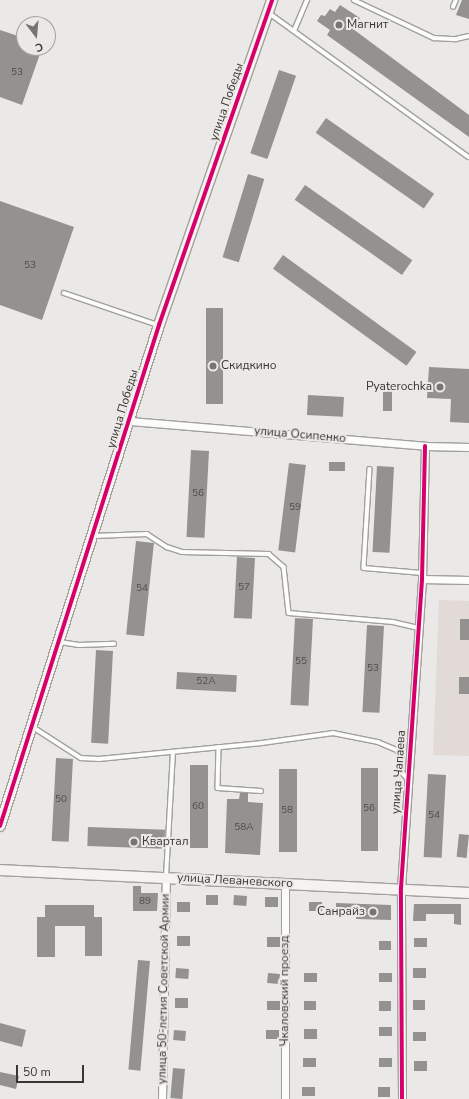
<!DOCTYPE html>
<meta charset="utf-8">
<style>
body{margin:0}
#map{position:relative;width:469px;height:1099px;overflow:hidden;background:#ebe9e7;font-family:"Nunito Sans",sans-serif}
div>[style]{position:absolute}
[style*='--x']{left:calc(var(--x)*1px);top:calc(var(--y)*1px);width:calc(var(--w)*1px);rotate:calc(var(--a)*1deg)}
.built>*{inset:0;background:#e2dad7}
.building>*{inset:0;background:#939290;transform-origin:0 0}
.roads{filter:drop-shadow(1px 0 #a1a09e) drop-shadow(-1px 0 #a1a09e) drop-shadow(0 1px #a1a09e) drop-shadow(0 -1px #a1a09e)}
.lane>*{height:3.5px;margin:-1.75px;padding:0 1.75px;transform-origin:1.75px;border-radius:1.75px;background:#fcfcfb}
.street>*{height:7px;margin:-3.5px;padding:0 3.5px;transform-origin:3.5px;border-radius:3.5px;background:#fcfcfb}
.secondary>*{height:10px;margin:-5px;padding:0 5px;transform-origin:5px;border-radius:5px;background:#f6f2f0}
.cycleway>*{height:4px;margin:-2px;padding:0 2px;transform-origin:2px;border-radius:2px;background:#d6006c}
.dots>*{width:11px;height:11px;translate:-50% -50%;box-sizing:border-box;border:2px solid #ece8e6;border-radius:50%}
span{translate:-50% -50%;white-space:nowrap;text-align:center;line-height:1.15;-webkit-text-stroke:4px #ece8e6;paint-order:stroke}
.number-label{font-size:10px;color:#4f4e4c}
.number-label span{-webkit-text-stroke-width:0}
.poi-label{font-size:12px;color:#383736}
.left{translate:0 -50%;text-align:left}
.right{translate:-100% -50%;text-align:right}
.street-label{font-size:12px;color:#383736}
.north{position:absolute;left:16px;top:16px;width:40px;height:40px;box-sizing:border-box;background:#ece8e6;border:1px solid #a4a1a0;border-radius:50%;rotate:164deg;font-size:11px;font-weight:700;line-height:16px;text-align:center;color:#383736}
.north::after{content:'';display:block;margin:auto;width:14px;height:18px;background:#777574;clip-path:polygon(50% 0,100% 100%,50% 72%,0 100%)}
.scale{position:absolute;left:16px;top:1065px;width:68px;height:18px;box-sizing:border-box;border:2px solid #383736;border-top:0;padding-left:5px;font-size:12px;line-height:14px;white-space:nowrap;color:#383736;-webkit-text-stroke:3px #ece8e6;paint-order:stroke}
</style>
<div id="map">
<div class="built">
<div style="clip-path:polygon(439px 600px,469px 601px,469px 756px,433px 755px)"></div>
</div>
<div class="building">
<div style="clip-path:polygon(462px 0,469px 0,469px 19px,456px 15px)"></div>
<div style="clip-path:polygon(340px 5px,360px 18px,353px 29px,469px 115px,469px 137px,327px 35px,330px 30px,317px 21px,321px 15px,325px 16px,330px 9px,335px 12px)"></div>
<div style="clip-path:polygon(0 30px,24px 38px,24px 48px,42px 48px,22px 105px,0 97px)"></div>
<div style="left:279px;top:70px;width:18px;height:88px;rotate:19deg"></div>
<div style="left:326px;top:118px;width:132px;height:18px;rotate:35deg"></div>
<div style="left:248px;top:174px;width:17px;height:87px;rotate:17deg"></div>
<div style="left:305px;top:185px;width:131px;height:18px;rotate:35deg"></div>
<div style="clip-path:polygon(0 201px,74px 227px,42px 320px,0 305px)"></div>
<div style="left:283px;top:255px;width:165px;height:17px;rotate:36deg"></div>
<div style="left:206px;top:308px;width:17px;height:96px"></div>
<div style="clip-path:polygon(429px 367px,469px 369px,469px 423px,450px 422px,451px 399px,427px 398px)"></div>
<div style="left:383px;top:382px;width:9px;height:29px"></div>
<div style="left:308px;top:395px;width:36px;height:20px;rotate:3deg"></div>
<div style="left:191px;top:450px;width:18px;height:87px;rotate:3deg"></div>
<div style="left:329px;top:462px;width:16px;height:9px"></div>
<div style="left:289px;top:463px;width:17px;height:88px;rotate:7deg"></div>
<div style="left:377px;top:466px;width:17px;height:86px;rotate:3deg"></div>
<div style="left:136px;top:541px;width:18px;height:94px;rotate:6deg"></div>
<div style="left:237px;top:557px;width:18px;height:61px;rotate:3deg"></div>
<div style="left:295px;top:618px;width:18px;height:87px;rotate:3deg"></div>
<div style="left:460px;top:619px;width:9px;height:21px"></div>
<div style="left:367px;top:625px;width:17px;height:87px;rotate:3deg"></div>
<div style="left:96px;top:650px;width:17px;height:93px;rotate:3deg"></div>
<div style="left:177px;top:672px;width:60px;height:17px;rotate:3deg"></div>
<div style="left:459px;top:677px;width:10px;height:17px"></div>
<div style="left:56px;top:758px;width:17px;height:83px;rotate:3deg"></div>
<div style="left:190px;top:765px;width:18px;height:83px"></div>
<div style="left:361px;top:768px;width:17px;height:83px"></div>
<div style="left:279px;top:769px;width:18px;height:83px"></div>
<div style="left:428px;top:774px;width:18px;height:83px;rotate:3deg"></div>
<div style="clip-path:polygon(240px 793px,248px 793px,248px 802px,263px 803px,260px 855px,225px 853px,227px 799px,239px 799px)"></div>
<div style="left:88px;top:827px;width:77px;height:19px;rotate:2deg"></div>
<div style="left:459px;top:834px;width:10px;height:23px;rotate:6deg"></div>
<div style="clip-path:polygon(133px 886px,141px 886px,141px 893px,158px 893px,157px 911px,133px 911px)"></div>
<div style="left:206px;top:895px;width:12px;height:10px"></div>
<div style="left:234px;top:895px;width:13px;height:10px;rotate:4deg"></div>
<div style="left:265px;top:897px;width:13px;height:10px"></div>
<div style="left:177px;top:902px;width:13px;height:10px"></div>
<div style="left:309px;top:902px;width:13px;height:9px"></div>
<div style="clip-path:polygon(336px 903px,391px 905px,391px 920px,356px 919px,356px 913px,336px 913px)"></div>
<div style="clip-path:polygon(414px 904px,461px 904px,461px 925px,454px 924px,454px 914px,426px 914px,426px 921px,413px 921px)"></div>
<div style="clip-path:polygon(45px 905px,94px 905px,94px 917px,102px 917px,102px 956px,85px 956px,85px 926px,55px 926px,55px 957px,37px 957px,37px 917px,45px 917px)"></div>
<div style="left:177px;top:936px;width:13px;height:10px"></div>
<div style="left:267px;top:937px;width:13px;height:10px"></div>
<div style="left:414px;top:938px;width:13px;height:9px"></div>
<div style="left:379px;top:941px;width:12px;height:9px"></div>
<div style="left:138px;top:960px;width:12px;height:110px;rotate:5deg"></div>
<div style="left:176px;top:968px;width:13px;height:10px;rotate:4deg"></div>
<div style="left:413px;top:968px;width:13px;height:10px"></div>
<div style="left:268px;top:973px;width:12px;height:10px;rotate:5deg"></div>
<div style="left:304px;top:973px;width:13px;height:9px"></div>
<div style="left:379px;top:973px;width:13px;height:9px"></div>
<div style="left:175px;top:998px;width:13px;height:10px"></div>
<div style="left:413px;top:1000px;width:12px;height:10px"></div>
<div style="left:267px;top:1001px;width:13px;height:9px"></div>
<div style="left:304px;top:1001px;width:12px;height:9px"></div>
<div style="left:379px;top:1001px;width:12px;height:10px"></div>
<div style="clip-path:polygon(0 1023px,26px 1030px,22px 1047px,0 1041px)"></div>
<div style="left:379px;top:1027px;width:13px;height:9px"></div>
<div style="left:304px;top:1029px;width:13px;height:10px"></div>
<div style="left:174px;top:1030px;width:12px;height:10px;rotate:5deg"></div>
<div style="left:266px;top:1030px;width:13px;height:9px"></div>
<div style="left:413px;top:1032px;width:13px;height:9px"></div>
<div style="left:303px;top:1058px;width:13px;height:9px"></div>
<div style="left:379px;top:1058px;width:13px;height:9px"></div>
<div style="left:414px;top:1061px;width:13px;height:10px"></div>
<div style="left:173px;top:1068px;width:12px;height:30px;rotate:5deg"></div>
<div style="clip-path:polygon(0 1072px,19px 1076px,16px 1089px,0 1085px)"></div>
<div style="left:302px;top:1087px;width:13px;height:9px"></div>
<div style="left:378px;top:1087px;width:12px;height:10px"></div>
</div>
<div class="roads">
<div class="lane">
<div style="--x:354;--y:0;--w:89;--a:25.4"></div>
<div style="--x:434;--y:38;--w:22;--a:3"></div>
<div style="--x:456;--y:39;--w:13;--a:-13"></div>
<div style="--x:453;--y:7;--w:8;--a:-67"></div>
<div style="--x:269;--y:13;--w:246;--a:35.8"></div>
<div style="--x:294;--y:31;--w:34;--a:-67"></div>
<div style="--x:64;--y:293;--w:99;--a:18.8"></div>
<div style="--x:370;--y:469;--w:99;--a:93.5"></div>
<div style="--x:364;--y:568;--w:58;--a:4.9"></div>
<div style="--x:93;--y:536;--w:54;--a:-2.1"></div>
<div style="--x:147;--y:534;--w:24;--a:33"></div>
<div style="--x:167;--y:547;--w:16;--a:18"></div>
<div style="--x:182;--y:552;--w:87;--a:1.3"></div>
<div style="--x:269;--y:554;--w:20;--a:41"></div>
<div style="--x:284;--y:567;--w:46;--a:83.8"></div>
<div style="--x:289;--y:613;--w:104;--a:4.9"></div>
<div style="--x:393;--y:622;--w:27;--a:13"></div>
<div style="--x:60;--y:642;--w:19;--a:9"></div>
<div style="--x:79;--y:645;--w:35;--a:-2"></div>
<div style="--x:33;--y:727;--w:57;--a:32.9"></div>
<div style="--x:81;--y:758;--w:18;--a:3"></div>
<div style="--x:99;--y:759;--w:164;--a:-5.6"></div>
<div style="--x:262;--y:743;--w:72;--a:-8"></div>
<div style="--x:333;--y:733;--w:46;--a:11.3"></div>
<div style="--x:378;--y:742;--w:23;--a:23"></div>
<div style="--x:399;--y:751;--w:20;--a:84"></div>
<div style="--x:401;--y:771;--w:11;--a:49"></div>
<div style="--x:219;--y:747;--w:41;--a:91.4"></div>
<div style="--x:218;--y:788;--w:43;--a:4"></div>
<div style="--x:166;--y:877;--w:125;--a:-86.8"></div>
</div>
<div class="street">
<div style="--x:130;--y:421;--w:296;--a:4.8"></div>
<div style="--x:425;--y:446;--w:44;--a:1.3"></div>
<div style="--x:422;--y:579;--w:47;--a:1.2"></div>
<div style="--x:162;--y:1099;--w:221;--a:-89"></div>
<div style="--x:285;--y:1099;--w:215;--a:-90"></div>
<div style="--x:402;--y:1099;--w:211;--a:-90.3"></div>
<div style="--x:401;--y:888;--w:310;--a:-86.1"></div>
<div style="--x:422;--y:579;--w:133;--a:-88.7"></div>
</div>
<div class="secondary">
<div style="--x:0;--y:826;--w:526;--a:-72.39"></div>
<div style="--x:159;--y:325;--w:344;--a:-70.8"></div>
<div style="--x:0;--y:870;--w:470;--a:2.8"></div>
</div>
</div>
<div class="cycleway">
<div style="--x:0;--y:826;--w:526;--a:-72.39"></div>
<div style="--x:159;--y:325;--w:344;--a:-70.8"></div>
<div style="--x:402;--y:1099;--w:211;--a:-90.3"></div>
<div style="--x:401;--y:888;--w:310;--a:-86.1"></div>
<div style="--x:422;--y:579;--w:133;--a:-88.7"></div>
</div>
<div class="dots">
<div style="left:339px;top:25px;background:#777574"></div>
<div style="left:213px;top:366px;background:#777574"></div>
<div style="left:440px;top:387px;background:#777574"></div>
<div style="left:134px;top:842px;background:#777574"></div>
<div style="left:373px;top:912px;background:#777574"></div>
</div>
<div class="number-label">
<span style="left:17px;top:73px">53</span>
<span style="left:30px;top:266px">53</span>
<span style="left:198px;top:494px">56</span>
<span style="left:295px;top:508px">59</span>
<span style="left:244px;top:588px">57</span>
<span style="left:142px;top:589px">54</span>
<span style="left:301px;top:662px">55</span>
<span style="left:373px;top:669px">53</span>
<span style="left:206px;top:682px">52А</span>
<span style="left:61px;top:800px">50</span>
<span style="left:198px;top:807px">60</span>
<span style="left:369px;top:809px">56</span>
<span style="left:287px;top:811px">58</span>
<span style="left:434px;top:816px">54</span>
<span style="left:244px;top:828px">58А</span>
<span style="left:145px;top:902px">89</span>
</div>
<div class="poi-label">
<span class="left" style="left:347px;top:25px">Магнит</span>
<span class="left" style="left:221px;top:366px">Скидкино</span>
<span class="right" style="left:432px;top:387px">Pyaterochka</span>
<span class="left" style="left:142px;top:842px">Квартал</span>
<span class="right" style="left:365px;top:912px">Санрайз</span>
</div>
<div class="street-label">
<span style="left:227px;top:102px;rotate:-71deg">улица Победы</span>
<span style="left:123px;top:409px;rotate:-73deg">улица Победы</span>
<span style="left:300px;top:435px;rotate:5deg">улица Осипенко</span>
<span style="left:399px;top:772px;rotate:-86deg">улица Чапаева</span>
<span style="left:235px;top:881px;rotate:3deg">улица Леваневского</span>
<span style="left:164px;top:989px;rotate:-89deg">улица 50-летия Советской Армии</span>
<span style="left:285px;top:991px;rotate:-90deg">Чкаловский проезд</span>
</div>
<div class="north">С</div>
<div class="scale">50 m</div>
</div>
